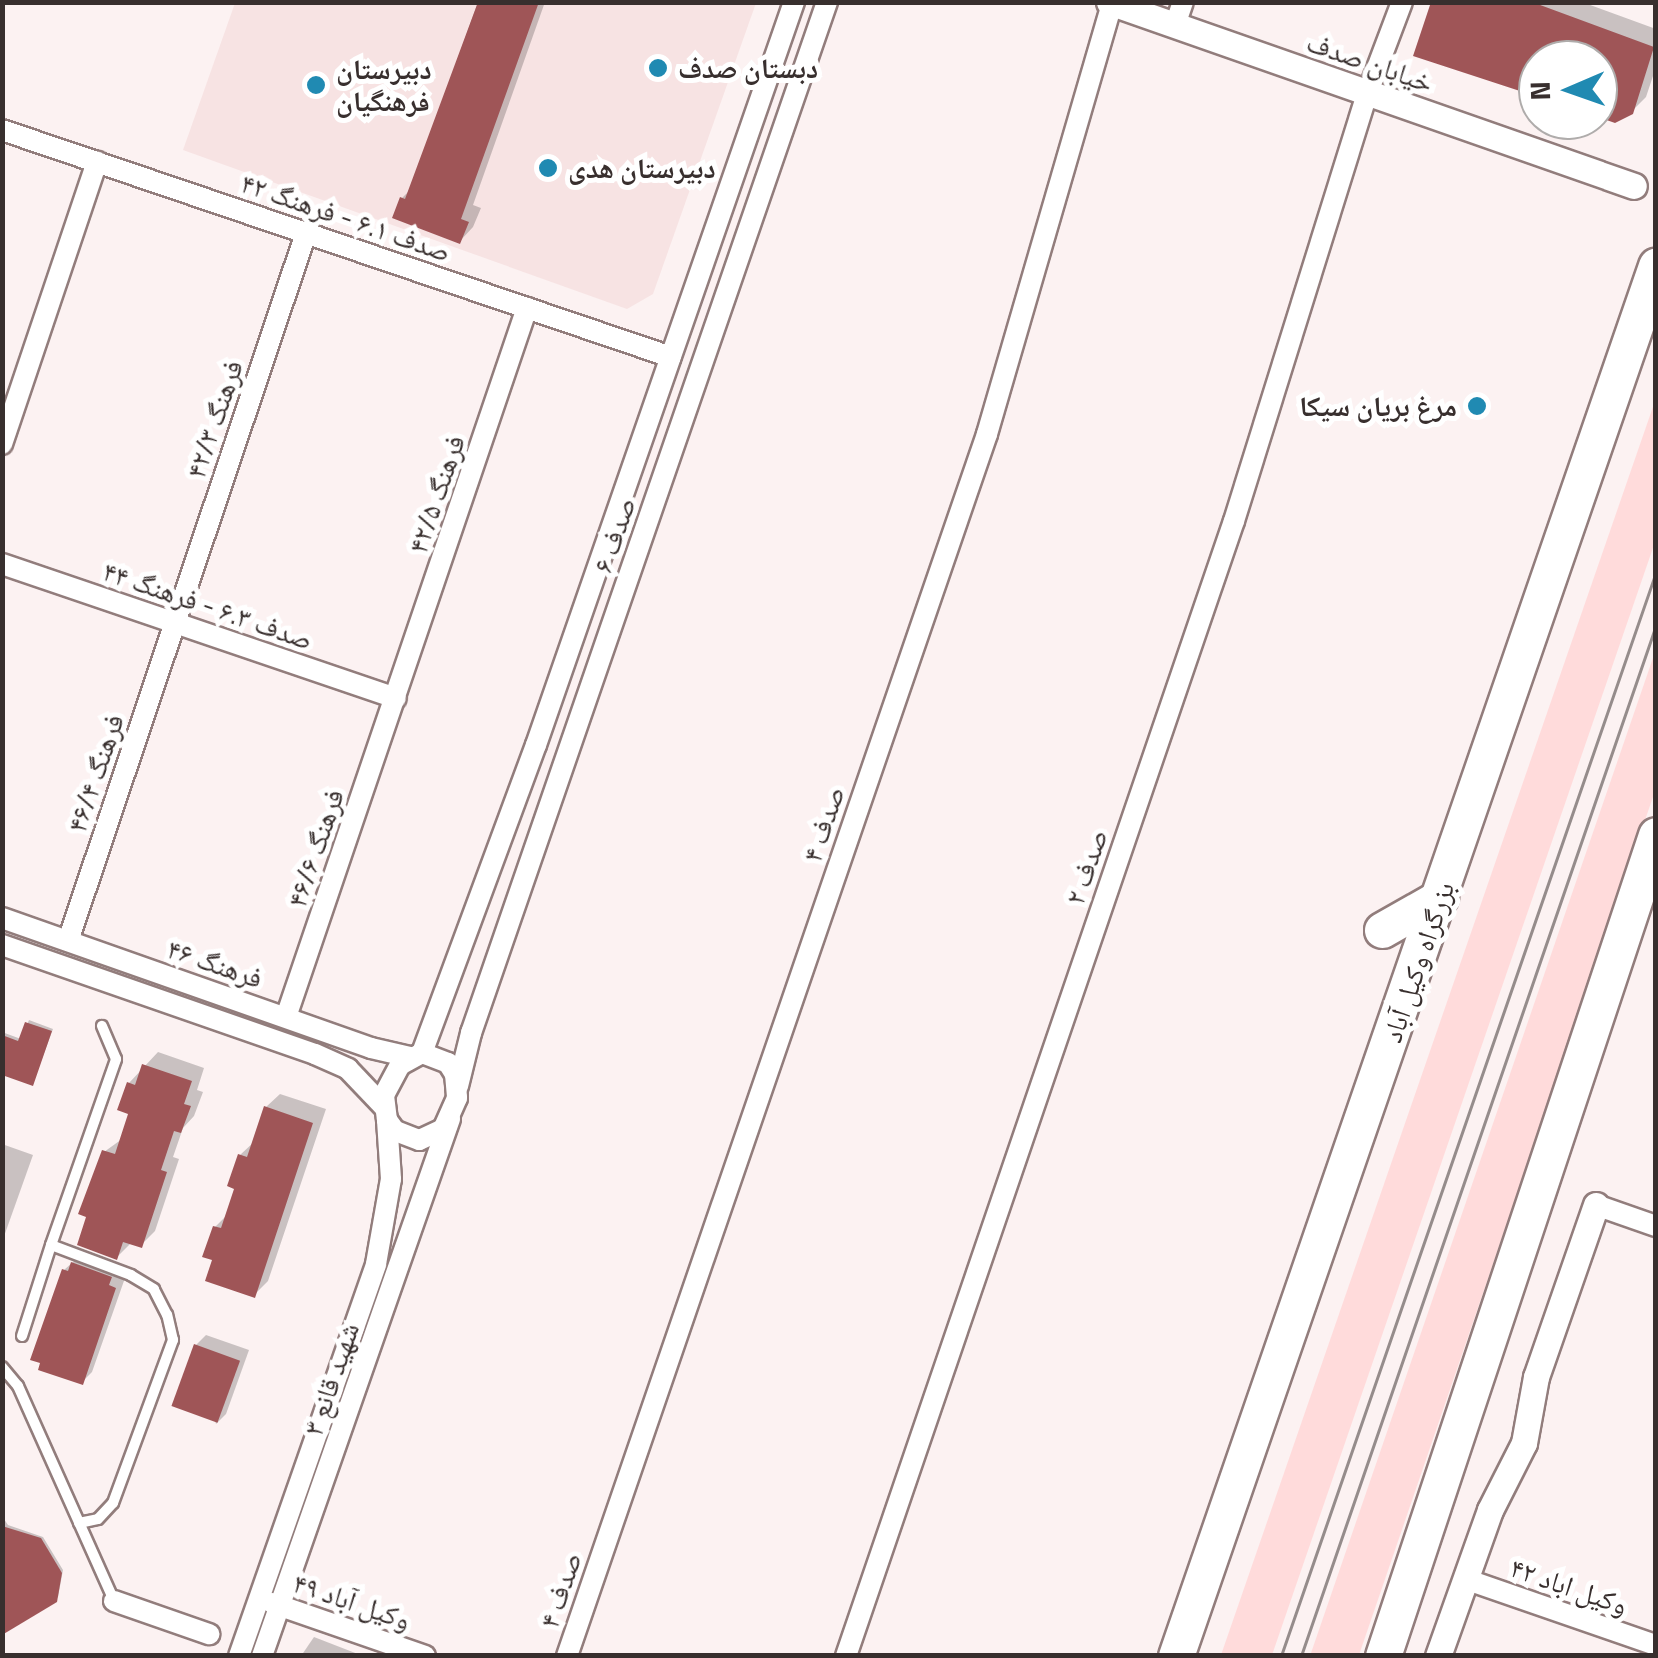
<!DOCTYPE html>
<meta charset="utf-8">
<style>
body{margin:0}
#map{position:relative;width:1658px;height:1658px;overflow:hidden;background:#fcf2f2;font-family:"Titillium Web","Noto Naskh Arabic",sans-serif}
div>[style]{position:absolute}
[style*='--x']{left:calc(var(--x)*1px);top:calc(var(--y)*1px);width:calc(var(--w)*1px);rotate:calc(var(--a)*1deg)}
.built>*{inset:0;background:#f7e3e3}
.green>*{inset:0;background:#ffdbdb}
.shadow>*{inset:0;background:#0003}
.building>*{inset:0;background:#9f5557;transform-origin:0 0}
.roads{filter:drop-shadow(2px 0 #927d7c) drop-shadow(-2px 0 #927d7c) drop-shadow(0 2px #927d7c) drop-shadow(0 -2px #927d7c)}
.service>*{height:10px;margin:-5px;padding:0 5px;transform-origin:5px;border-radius:5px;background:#fff}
.minor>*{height:20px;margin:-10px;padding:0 10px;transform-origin:10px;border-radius:10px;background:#fff}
.tertiary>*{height:25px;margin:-12.5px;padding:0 12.5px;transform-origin:12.5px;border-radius:12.5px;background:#fff}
.trunk>*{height:35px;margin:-17.5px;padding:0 17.5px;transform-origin:17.5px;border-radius:17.5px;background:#fff}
.tram>*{height:2.5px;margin:-1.25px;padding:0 1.25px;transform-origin:1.25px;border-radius:1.25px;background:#958c8b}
.dots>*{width:28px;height:28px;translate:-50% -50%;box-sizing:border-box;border:5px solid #fff;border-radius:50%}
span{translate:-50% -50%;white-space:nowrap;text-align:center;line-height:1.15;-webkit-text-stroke:10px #fff;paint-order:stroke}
.street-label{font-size:28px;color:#382f2e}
.poi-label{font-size:28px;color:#382f2e;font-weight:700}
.left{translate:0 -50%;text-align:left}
.right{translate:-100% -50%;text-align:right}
.frame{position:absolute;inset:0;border:5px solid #382f2e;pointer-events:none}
.north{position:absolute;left:1518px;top:40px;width:100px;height:100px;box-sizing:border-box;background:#fff;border:2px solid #afacab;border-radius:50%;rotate:268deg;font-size:28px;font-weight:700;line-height:40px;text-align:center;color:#382f2e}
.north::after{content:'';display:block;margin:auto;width:35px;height:45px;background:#208ab2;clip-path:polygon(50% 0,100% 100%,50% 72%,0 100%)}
</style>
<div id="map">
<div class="built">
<div style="clip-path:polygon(235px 3px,756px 3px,653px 294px,627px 309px,183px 150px)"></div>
</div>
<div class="green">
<div style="clip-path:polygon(1655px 401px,1655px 542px,1272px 1655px,1221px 1655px)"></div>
<div style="clip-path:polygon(1655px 652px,1655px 791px,1359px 1655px,1310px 1656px)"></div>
</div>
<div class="shadow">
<div style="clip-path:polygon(478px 2px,545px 2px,473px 205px,481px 208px,473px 227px,460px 241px,402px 198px,411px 189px)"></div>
<div style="clip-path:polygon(1434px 2px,1582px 2px,1656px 29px,1656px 67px,1646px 97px,1631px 112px,1598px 115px,1598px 60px,1538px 60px,1538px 95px)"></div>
<div style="clip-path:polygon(29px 1020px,53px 1029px,33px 1083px,2px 1073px,2px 1032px,21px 1039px)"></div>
<div style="clip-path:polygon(158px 1052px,204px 1068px,197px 1090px,203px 1092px,194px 1116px,183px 1128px,173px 1157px,179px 1159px,155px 1231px,141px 1245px,130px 1244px,116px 1258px,104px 1152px,122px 1139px,131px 1112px,129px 1083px)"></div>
<div style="clip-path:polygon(280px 1094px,326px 1109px,268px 1281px,254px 1295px,215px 1227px,228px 1214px,237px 1187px,240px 1155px,255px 1141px,266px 1107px)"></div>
<div style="clip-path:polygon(2px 1144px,33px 1155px,2px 1242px)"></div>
<div style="clip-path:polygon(83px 1253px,120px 1267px,117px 1275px,125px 1278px,92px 1372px,82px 1382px,64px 1270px)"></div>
<div style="clip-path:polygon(206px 1335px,249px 1350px,226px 1414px,216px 1424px,196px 1345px)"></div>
<div style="clip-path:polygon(2px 1516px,8px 1525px,43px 1537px,63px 1570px,58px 1597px,2px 1632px)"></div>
<div style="clip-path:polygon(314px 1637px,363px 1656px,301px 1656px)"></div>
</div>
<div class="building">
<div style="clip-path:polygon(478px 2px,539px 2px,461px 219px,469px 222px,460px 244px,392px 218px,400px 197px,405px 199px)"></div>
<div style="clip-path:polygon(1431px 2px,1532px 2px,1654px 47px,1633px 114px,1615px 123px,1598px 117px,1598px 60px,1538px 60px,1538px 97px,1413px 56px)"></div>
<div style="clip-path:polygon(25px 1022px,52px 1031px,33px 1086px,2px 1075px,2px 1035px,18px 1041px)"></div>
<div style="clip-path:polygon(142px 1064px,192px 1081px,184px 1104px,191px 1106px,181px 1133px,174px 1131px,161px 1170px,167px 1172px,142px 1248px,123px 1242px,117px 1260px,77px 1245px,86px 1217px,78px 1214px,102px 1150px,115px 1154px,128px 1114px,117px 1110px,127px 1082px,135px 1085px)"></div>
<div style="clip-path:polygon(264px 1106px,313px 1123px,255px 1298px,205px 1281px,212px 1260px,202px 1257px,213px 1226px,221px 1228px,234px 1189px,227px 1186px,238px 1154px,247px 1157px)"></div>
<div style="clip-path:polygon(71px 1262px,112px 1277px,109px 1285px,116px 1288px,83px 1385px,38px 1370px,40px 1363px,30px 1360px,62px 1269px,68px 1271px)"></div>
<div style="left:194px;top:1344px;width:49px;height:66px;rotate:20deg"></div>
<div style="clip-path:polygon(2px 1526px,41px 1538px,62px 1573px,57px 1602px,2px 1635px)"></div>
</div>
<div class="roads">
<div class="service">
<div style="--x:22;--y:1336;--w:96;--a:-72.3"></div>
<div style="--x:2;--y:1367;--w:25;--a:50"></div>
<div style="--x:18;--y:1386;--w:235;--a:65.9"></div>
<div style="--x:79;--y:1523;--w:19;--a:-12"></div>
<div style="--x:98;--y:1519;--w:22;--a:-47"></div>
<div style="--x:113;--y:1503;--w:174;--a:-69.8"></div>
<div style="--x:173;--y:1340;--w:26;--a:-103"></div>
<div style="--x:167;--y:1315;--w:29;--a:-117"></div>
<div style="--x:154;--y:1289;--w:27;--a:-149"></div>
<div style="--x:131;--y:1275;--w:85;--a:-159.4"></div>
<div style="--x:51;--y:1245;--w:197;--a:-70.7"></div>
<div style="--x:116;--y:1059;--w:36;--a:-113"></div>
</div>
<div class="minor">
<div style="--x:1175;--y:25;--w:24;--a:-71"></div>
<div style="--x:2;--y:130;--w:706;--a:18.74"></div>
<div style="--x:2;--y:444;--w:298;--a:-71.4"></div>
<div style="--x:2;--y:564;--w:416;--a:18.8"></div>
<div style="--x:2;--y:918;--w:391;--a:19.4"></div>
<div style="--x:371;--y:1048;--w:40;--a:13"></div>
<div style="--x:68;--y:941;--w:747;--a:-71.42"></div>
<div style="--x:2;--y:945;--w:331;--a:19.2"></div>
<div style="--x:315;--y:1054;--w:36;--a:24"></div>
<div style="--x:348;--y:1069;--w:52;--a:46.5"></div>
<div style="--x:286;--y:1017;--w:749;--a:-71.23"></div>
<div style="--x:422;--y:1053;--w:328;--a:-69.7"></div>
<div style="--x:536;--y:745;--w:787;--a:-70.85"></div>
<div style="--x:422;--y:1053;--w:28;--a:21"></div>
<div style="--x:448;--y:1063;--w:13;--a:58"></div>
<div style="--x:455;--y:1074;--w:24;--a:85"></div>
<div style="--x:457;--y:1098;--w:34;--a:114"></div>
<div style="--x:443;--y:1129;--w:26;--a:155"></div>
<div style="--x:419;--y:1140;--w:26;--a:-159"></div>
<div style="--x:395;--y:1131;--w:14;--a:-126"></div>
<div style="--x:387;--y:1120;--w:25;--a:-97"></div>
<div style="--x:384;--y:1095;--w:34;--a:-62"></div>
<div style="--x:400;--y:1065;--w:25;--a:-29"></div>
<div style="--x:458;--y:1086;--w:55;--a:-76.2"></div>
<div style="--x:471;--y:1033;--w:1091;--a:-70.95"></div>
<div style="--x:1596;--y:1205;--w:64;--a:19.3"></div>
<div style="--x:1465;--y:1579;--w:202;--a:19.1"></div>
<div style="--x:114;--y:1601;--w:101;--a:19.2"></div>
<div style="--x:272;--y:1603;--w:162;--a:19.1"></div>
<div style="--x:239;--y:1656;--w:415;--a:-70.7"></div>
<div style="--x:376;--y:1264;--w:86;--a:-80"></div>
<div style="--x:391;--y:1179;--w:59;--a:-93.9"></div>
<div style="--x:262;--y:1656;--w:569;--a:-70.71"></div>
<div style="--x:567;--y:1656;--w:1292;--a:-71.03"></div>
<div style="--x:987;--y:434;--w:448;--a:-73.8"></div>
<div style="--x:846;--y:1656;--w:1199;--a:-71.13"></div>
<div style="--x:1234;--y:521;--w:449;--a:-72.7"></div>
<div style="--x:1368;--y:92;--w:96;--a:-69.3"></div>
</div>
<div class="tertiary">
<div style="--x:1109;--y:2;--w:556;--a:19.31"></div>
<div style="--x:1438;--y:1656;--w:155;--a:-70.4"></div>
<div style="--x:1490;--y:1510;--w:75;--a:-63.1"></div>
<div style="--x:1524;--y:1443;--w:67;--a:-79.7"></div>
<div style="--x:1536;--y:1377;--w:182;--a:-70.8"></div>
</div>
<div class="trunk">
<div style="--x:1382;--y:930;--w:67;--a:-29.6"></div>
<div style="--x:1176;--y:1656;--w:1471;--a:-70.95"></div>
<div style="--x:1383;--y:1656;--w:865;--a:-71.61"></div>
</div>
</div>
<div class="tram">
<div style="--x:1281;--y:1656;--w:1147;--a:-70.92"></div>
<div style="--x:1301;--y:1656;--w:1090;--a:-71"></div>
</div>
<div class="dots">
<div style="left:658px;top:68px;background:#208ab2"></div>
<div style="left:316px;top:85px;background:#208ab2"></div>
<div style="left:548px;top:168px;background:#208ab2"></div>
<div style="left:1477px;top:406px;background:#208ab2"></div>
</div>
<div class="street-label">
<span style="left:1370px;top:62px;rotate:19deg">خیابان صدف</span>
<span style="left:346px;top:217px;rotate:19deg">صدف ۶.۱ - فرهنگ ۴۲</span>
<span style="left:214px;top:419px;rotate:-71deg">فرهنگ ۴۲/۳</span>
<span style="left:436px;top:494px;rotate:-71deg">فرهنگ ۴۲/۵</span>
<span style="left:614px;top:535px;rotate:-71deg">صدف ۶</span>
<span style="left:208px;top:605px;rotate:19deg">صدف ۶.۳ - فرهنگ ۴۴</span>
<span style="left:95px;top:773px;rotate:-71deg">فرهنگ ۴۶/۴</span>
<span style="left:823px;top:824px;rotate:-71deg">صدف ۴</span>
<span style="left:315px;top:848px;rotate:-71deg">فرهنگ ۴۶/۶</span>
<span style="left:1086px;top:867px;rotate:-71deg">صدف ۲</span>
<span style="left:1418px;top:962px;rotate:-71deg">بزرگراه وکیل آباد</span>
<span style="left:215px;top:963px;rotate:19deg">فرهنگ ۴۶</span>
<span style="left:331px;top:1379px;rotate:-71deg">شهید قانع ۳</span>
<span style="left:1569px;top:1586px;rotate:19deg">وکیل اباد ۴۲</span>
<span style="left:560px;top:1590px;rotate:-71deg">صدف ۴</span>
<span style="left:352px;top:1601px;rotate:19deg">وکیل آباد ۴۹</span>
</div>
<div class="poi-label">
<span class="left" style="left:678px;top:68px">دبستان صدف</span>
<span class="left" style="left:336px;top:85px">دبیرستان<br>فرهنگیان</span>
<span class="left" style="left:568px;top:168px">دبیرستان هدی</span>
<span class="right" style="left:1457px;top:406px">مرغ بریان سیکا</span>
</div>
<div class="frame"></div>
<div class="north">N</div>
</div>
